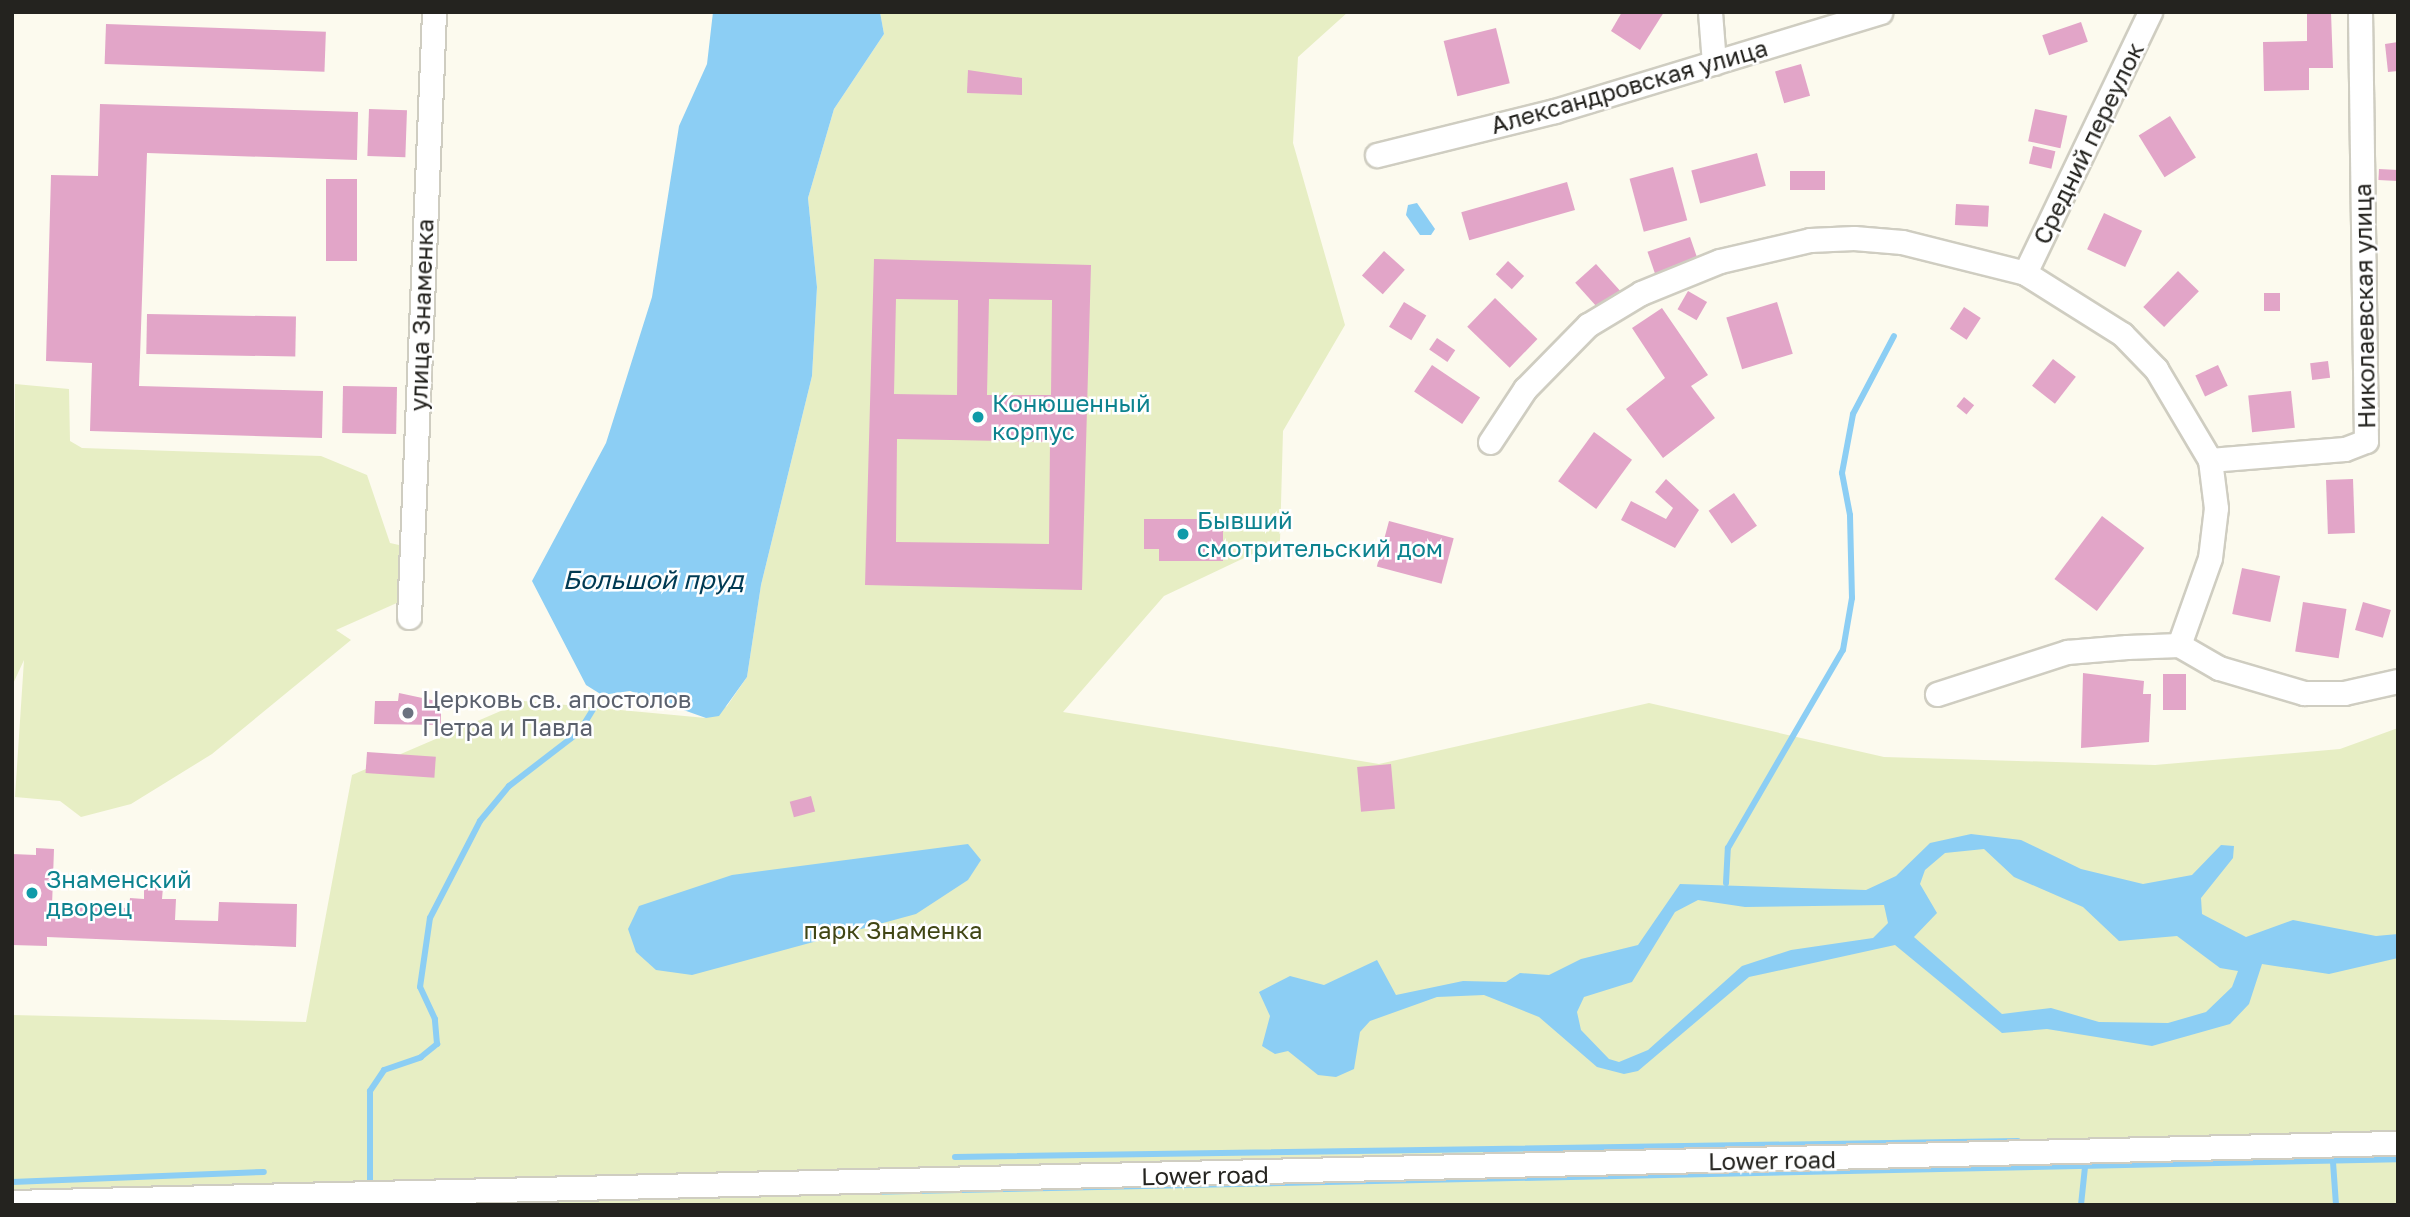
<!DOCTYPE html>
<meta charset="utf-8">
<style>
body{margin:0}
#map{position:relative;width:2410px;height:1217px;overflow:hidden;background:#fcfaee;font-family:"Golos Text",sans-serif}
div>[style]{position:absolute}
[style*='--x']{left:calc(var(--x)*1px);top:calc(var(--y)*1px);width:calc(var(--w)*1px);rotate:calc(var(--a)*1deg)}
.green>*{inset:0;background:#e7eec4}
.water>*{inset:0;background:#8ccef4}
.stream>*{height:6px;margin:-3px;padding:0 3px;transform-origin:3px;border-radius:3px;background:#8ccef4}
.building>*{inset:0;background:#e2a5c8;transform-origin:0 0}
.roads{filter:drop-shadow(2px 0 #cfcdc1) drop-shadow(-2px 0 #cfcdc1) drop-shadow(0 2px #cfcdc1) drop-shadow(0 -2px #cfcdc1)}
.street>*{height:23px;margin:-11.5px;padding:0 11.5px;transform-origin:11.5px;border-radius:11.5px;background:#fff}
.dots>*{width:19px;height:19px;translate:-50% -50%;box-sizing:border-box;border:4px solid #fff;border-radius:50%}
span{translate:-50% -50%;white-space:nowrap;text-align:center;line-height:1.15;-webkit-text-stroke:5px #fff;paint-order:stroke}
.street-label{font-size:24px;color:#24231f}
.culture-label{font-size:24px;color:#0d838f}
.left{translate:0 -50%;text-align:left}
.worship-label{font-size:24px;color:#5b616d}
.park-label{font-size:24px;color:#414615}
.water-label{font-size:26px;color:#003a53;font-style:italic}
.frame{position:absolute;inset:0;border:14px solid #24231f;pointer-events:none}
</style>
<div id="map">
<div class="green">
<div style="clip-path:polygon(880px 12px,1348px 12px,1298px 57px,1293px 143px,1345px 325px,1283px 431px,1280px 541px,1164px 596px,1063px 712px,1379px 764px,1649px 703px,1884px 757px,2155px 765px,2340px 749px,2398px 728px,2398px 1205px,12px 1205px,12px 1015px,306px 1022px,352px 775px,524px 701px,706px 718px,727px 706px,747px 677px,761px 585px,812px 376px,817px 287px,808px 198px,834px 109px,884px 34px)"></div>
<div style="clip-path:polygon(15px 384px,69px 389px,70px 441px,82px 448px,321px 456px,367px 475px,390px 543px,417px 549px,425px 567px,417px 594px,336px 630px,351px 640px,212px 754px,131px 804px,81px 817px,60px 801px,15px 797px,24px 660px,12px 686px)"></div>
</div>
<div class="water">
<div style="clip-path:polygon(713px 12px,880px 12px,884px 34px,834px 109px,808px 198px,817px 287px,812px 376px,761px 585px,747px 677px,719px 716px,706px 718px,630px 691px,602px 695px,586px 685px,532px 581px,606px 443px,652px 297px,679px 126px,707px 64px)"></div>
<div style="clip-path:polygon(1417px 203px,1435px 229px,1431px 235px,1420px 235px,1406px 215px,1408px 205px)"></div>
<div style="clip-path:polygon(evenodd,1971px 834px,2021px 840px,2081px 869px,2143px 884px,2192px 875px,2221px 845px,2234px 846px,2233px 858px,2201px 898px,2202px 914px,2246px 937px,2293px 920px,2376px 936px,2398px 934px,2398px 958px,2329px 974px,2262px 964px,2249px 1004px,2230px 1024px,2152px 1046px,2047px 1029px,2002px 1033px,1895px 945px,1749px 977px,1638px 1071px,1624px 1074px,1597px 1067px,1539px 1017px,1484px 995px,1437px 997px,1370px 1021px,1360px 1032px,1354px 1069px,1336px 1077px,1318px 1075px,1288px 1051px,1275px 1054px,1262px 1046px,1270px 1016px,1259px 992px,1290px 976px,1324px 985px,1377px 960px,1396px 995px,1463px 981px,1506px 982px,1520px 973px,1549px 975px,1581px 959px,1638px 945px,1680px 884px,1866px 890px,1896px 876px,1930px 843px,1971px 834px,1984px 849px,2014px 877px,2083px 907px,2119px 941px,2177px 936px,2220px 968px,2238px 971px,2232px 987px,2206px 1012px,2168px 1023px,2099px 1022px,2051px 1008px,2002px 1014px,1914px 937px,1937px 913px,1920px 884px,1925px 870px,1945px 853px,1984px 849px,1971px 834px,1698px 900px,1745px 907px,1884px 905px,1888px 923px,1873px 938px,1791px 950px,1742px 966px,1648px 1050px,1619px 1062px,1609px 1059px,1581px 1030px,1577px 1012px,1584px 997px,1632px 982px,1675px 912px,1698px 900px)"></div>
<div style="clip-path:polygon(968px 844px,981px 860px,968px 880px,916px 914px,692px 975px,656px 970px,636px 952px,628px 929px,639px 906px,732px 875px)"></div>
</div>
<div class="stream">
<div style="--x:1726;--y:883;--w:35;--a:-87"></div>
<div style="--x:1728;--y:848;--w:229;--a:-59.9"></div>
<div style="--x:1843;--y:650;--w:53;--a:-80.2"></div>
<div style="--x:1852;--y:598;--w:83;--a:-91.4"></div>
<div style="--x:1850;--y:515;--w:43;--a:-100.8"></div>
<div style="--x:1842;--y:473;--w:60;--a:-79.4"></div>
<div style="--x:1853;--y:414;--w:88;--a:-62.3"></div>
<div style="--x:955;--y:1157;--w:1063;--a:-0.86"></div>
<div style="--x:2333;--y:1162;--w:43;--a:86"></div>
<div style="--x:12;--y:1182;--w:252;--a:-2.3"></div>
<div style="--x:867;--y:1192;--w:1531;--a:-1.23"></div>
<div style="--x:370;--y:1205;--w:114;--a:-90"></div>
<div style="--x:370;--y:1091;--w:25;--a:-56"></div>
<div style="--x:384;--y:1070;--w:39;--a:-19"></div>
<div style="--x:421;--y:1057;--w:21;--a:-39"></div>
<div style="--x:437;--y:1044;--w:25;--a:-95"></div>
<div style="--x:435;--y:1019;--w:35;--a:-115"></div>
<div style="--x:420;--y:987;--w:70;--a:-81.8"></div>
<div style="--x:430;--y:918;--w:109;--a:-62.7"></div>
<div style="--x:480;--y:821;--w:45;--a:-50.4"></div>
<div style="--x:509;--y:786;--w:88;--a:-37.6"></div>
<div style="--x:579;--y:732;--w:44;--a:-58.1"></div>
<div style="--x:2081;--y:1205;--w:37;--a:-84"></div>
</div>
<div class="building">
<div style="clip-path:polygon(1622px 12px,1664px 12px,1640px 50px,1611px 31px)"></div>
<div style="clip-path:polygon(2307px 12px,2331px 12px,2333px 68px,2309px 68px,2309px 90px,2264px 91px,2263px 42px,2307px 41px)"></div>
<div style="left:2081px;top:22px;width:21px;height:41px;rotate:71deg"></div>
<div style="left:106px;top:24px;width:220px;height:40px;rotate:2deg"></div>
<div style="left:1496px;top:28px;width:57px;height:54px;rotate:76deg"></div>
<div style="clip-path:polygon(2398px 42px,2398px 71px,2388px 72px,2385px 44px)"></div>
<div style="left:1801px;top:64px;width:33px;height:27px;rotate:74deg"></div>
<div style="clip-path:polygon(968px 70px,1022px 78px,1022px 95px,967px 93px)"></div>
<div style="clip-path:polygon(100px 104px,358px 112px,357px 160px,147px 153px,139px 386px,323px 391px,322px 438px,90px 431px,92px 363px,46px 361px,51px 175px,98px 176px)"></div>
<div style="left:369px;top:109px;width:38px;height:47px;rotate:2deg"></div>
<div style="left:2035px;top:109px;width:33px;height:33px;rotate:12deg"></div>
<div style="left:2170px;top:116px;width:49px;height:37px;rotate:58deg"></div>
<div style="left:2033px;top:146px;width:23px;height:18px;rotate:13deg"></div>
<div style="left:1757px;top:153px;width:34px;height:68px;rotate:75deg"></div>
<div style="left:1673px;top:167px;width:55px;height:45px;rotate:75deg"></div>
<div style="left:2379px;top:169px;width:19px;height:11px;rotate:3deg"></div>
<div style="left:1825px;top:171px;width:19px;height:35px;rotate:90deg"></div>
<div style="left:326px;top:179px;width:31px;height:82px"></div>
<div style="left:1567px;top:182px;width:29px;height:110px;rotate:74deg"></div>
<div style="left:1956px;top:204px;width:33px;height:21px;rotate:3deg"></div>
<div style="left:2104px;top:213px;width:42px;height:40px;rotate:25deg"></div>
<div style="left:1690px;top:237px;width:31px;height:45px;rotate:71deg"></div>
<div style="left:1384px;top:251px;width:28px;height:33px;rotate:42deg"></div>
<div style="clip-path:polygon(evenodd,874px 259px,1091px 265px,1082px 590px,865px 585px,874px 259px,896px 299px,958px 300px,957px 395px,894px 394px,896px 299px,874px 259px,989px 299px,1052px 300px,1051px 395px,987px 395px,989px 299px,874px 259px,897px 439px,1050px 442px,1049px 544px,896px 542px,897px 439px)"></div>
<div style="left:1508px;top:261px;width:22px;height:18px;rotate:43deg"></div>
<div style="left:1596px;top:264px;width:38px;height:28px;rotate:48deg"></div>
<div style="left:2178px;top:271px;width:29px;height:50px;rotate:44deg"></div>
<div style="left:1688px;top:291px;width:22px;height:21px;rotate:30deg"></div>
<div style="left:2280px;top:293px;width:18px;height:16px;rotate:90deg"></div>
<div style="left:1495px;top:298px;width:59px;height:40px;rotate:44deg"></div>
<div style="left:1404px;top:302px;width:26px;height:29px;rotate:31deg"></div>
<div style="left:1777px;top:302px;width:54px;height:53px;rotate:73deg"></div>
<div style="left:1964px;top:307px;width:20px;height:26px;rotate:33deg"></div>
<div style="clip-path:polygon(1662px 308px,1708px 375px,1691px 386px,1715px 418px,1663px 458px,1626px 409px,1665px 378px,1632px 328px)"></div>
<div style="left:147px;top:314px;width:149px;height:40px;rotate:1deg"></div>
<div style="left:1437px;top:338px;width:22px;height:14px;rotate:34deg"></div>
<div style="left:2053px;top:359px;width:29px;height:34px;rotate:38deg"></div>
<div style="left:2328px;top:361px;width:17px;height:18px;rotate:83deg"></div>
<div style="left:1432px;top:365px;width:58px;height:32px;rotate:34deg"></div>
<div style="left:2218px;top:365px;width:23px;height:25px;rotate:65deg"></div>
<div style="left:343px;top:386px;width:54px;height:47px;rotate:1deg"></div>
<div style="left:2291px;top:391px;width:37px;height:43px;rotate:84deg"></div>
<div style="left:1964px;top:397px;width:13px;height:12px;rotate:39deg"></div>
<div style="left:1594px;top:432px;width:47px;height:61px;rotate:36deg"></div>
<div style="clip-path:polygon(1666px 479px,1699px 510px,1675px 548px,1621px 520px,1631px 501px,1666px 519px,1673px 508px,1655px 492px)"></div>
<div style="left:2353px;top:479px;width:54px;height:27px;rotate:88deg"></div>
<div style="left:1734px;top:493px;width:40px;height:31px;rotate:55deg"></div>
<div style="left:2102px;top:516px;width:53px;height:79px;rotate:37deg"></div>
<div style="clip-path:polygon(1144px 519px,1223px 519px,1223px 561px,1159px 561px,1159px 549px,1144px 549px)"></div>
<div style="left:1389px;top:521px;width:67px;height:47px;rotate:15deg"></div>
<div style="left:2242px;top:568px;width:39px;height:47px;rotate:12deg"></div>
<div style="left:2303px;top:602px;width:44px;height:50px;rotate:9deg"></div>
<div style="left:2363px;top:602px;width:29px;height:29px;rotate:16deg"></div>
<div style="clip-path:polygon(2083px 673px,2144px 681px,2143px 694px,2151px 694px,2149px 742px,2081px 748px)"></div>
<div style="left:2163px;top:674px;width:23px;height:36px"></div>
<div style="clip-path:polygon(399px 693px,441px 702px,441px 725px,374px 724px,375px 701px,398px 701px)"></div>
<div style="left:367px;top:752px;width:69px;height:21px;rotate:4deg"></div>
<div style="left:1391px;top:764px;width:45px;height:34px;rotate:85deg"></div>
<div style="left:811px;top:796px;width:16px;height:22px;rotate:75deg"></div>
<div style="clip-path:polygon(36px 848px,54px 849px,52px 906px,129px 908px,130px 898px,144px 899px,144px 887px,163px 887px,162px 899px,176px 899px,175px 920px,218px 921px,219px 902px,297px 904px,296px 947px,47px 937px,47px 946px,12px 945px,12px 854px,36px 855px)"></div>
</div>
<div class="roads">
<div class="street">
<div style="--x:1710;--y:12;--w:51;--a:85.5"></div>
<div style="--x:1377;--y:155;--w:183;--a:-13.9"></div>
<div style="--x:1555;--y:111;--w:340;--a:-16.9"></div>
<div style="--x:2025;--y:273;--w:289;--a:-64.4"></div>
<div style="--x:1490;--y:442;--w:64;--a:-56.6"></div>
<div style="--x:1525;--y:389;--w:90;--a:-45.5"></div>
<div style="--x:1588;--y:325;--w:62;--a:-31.1"></div>
<div style="--x:1641;--y:293;--w:85;--a:-22.1"></div>
<div style="--x:1720;--y:261;--w:92;--a:-13.1"></div>
<div style="--x:1810;--y:240;--w:44;--a:-2.6"></div>
<div style="--x:1854;--y:238;--w:48;--a:4.8"></div>
<div style="--x:1902;--y:242;--w:127;--a:14.1"></div>
<div style="--x:2025;--y:273;--w:115;--a:32.2"></div>
<div style="--x:2122;--y:334;--w:49;--a:45.8"></div>
<div style="--x:2156;--y:369;--w:106;--a:59.3"></div>
<div style="--x:2210;--y:460;--w:135;--a:-4.7"></div>
<div style="--x:2345;--y:449;--w:22;--a:-21"></div>
<div style="--x:2366;--y:441;--w:429;--a:-90.8"></div>
<div style="--x:409;--y:617;--w:606;--a:-87.63"></div>
<div style="--x:2179;--y:645;--w:92;--a:-70.4"></div>
<div style="--x:2210;--y:558;--w:50;--a:-83.2"></div>
<div style="--x:2216;--y:508;--w:48;--a:-97.1"></div>
<div style="--x:1937;--y:694;--w:137;--a:-17.9"></div>
<div style="--x:2067;--y:652;--w:60;--a:-4.8"></div>
<div style="--x:2127;--y:647;--w:52;--a:-2.2"></div>
<div style="--x:2179;--y:645;--w:46;--a:29.9"></div>
<div style="--x:2219;--y:668;--w:89;--a:16.4"></div>
<div style="--x:2304;--y:693;--w:40;--a:0"></div>
<div style="--x:2344;--y:693;--w:55;--a:-12.5"></div>
<div style="--x:12;--y:1202;--w:2387;--a:-1.42"></div>
</div>
</div>
<div class="dots">
<div style="left:978px;top:417px;background:#0f9aa8"></div>
<div style="left:1183px;top:534px;background:#0f9aa8"></div>
<div style="left:408px;top:713px;background:#6b7280"></div>
<div style="left:32px;top:893px;background:#0f9aa8"></div>
</div>
<div class="street-label">
<span style="left:1629px;top:86px;rotate:-16deg">Александровская улица</span>
<span style="left:2088px;top:143px;rotate:-64deg">Средний переулок</span>
<span style="left:2364px;top:306px;rotate:-91deg">Николаевская улица</span>
<span style="left:421px;top:315px;rotate:-88deg">улица Знаменка</span>
<span style="left:1772px;top:1160px;rotate:-1deg">Lower road</span>
<span style="left:1205px;top:1175px;rotate:-1deg">Lower road</span>
</div>
<div class="culture-label">
<span class="left" style="left:992px;top:417px">Конюшенный<br>корпус</span>
<span class="left" style="left:1197px;top:534px">Бывший<br>смотрительский дом</span>
<span class="left" style="left:46px;top:893px">Знаменский<br>дворец</span>
</div>
<div class="worship-label">
<span class="left" style="left:422px;top:713px">Церковь св. апостолов<br>Петра и Павла</span>
</div>
<div class="park-label">
<span style="left:893px;top:930px">парк Знаменка</span>
</div>
<div class="water-label">
<span style="left:653px;top:580px">Большой пруд</span>
</div>
<div class="frame"></div>
</div>
